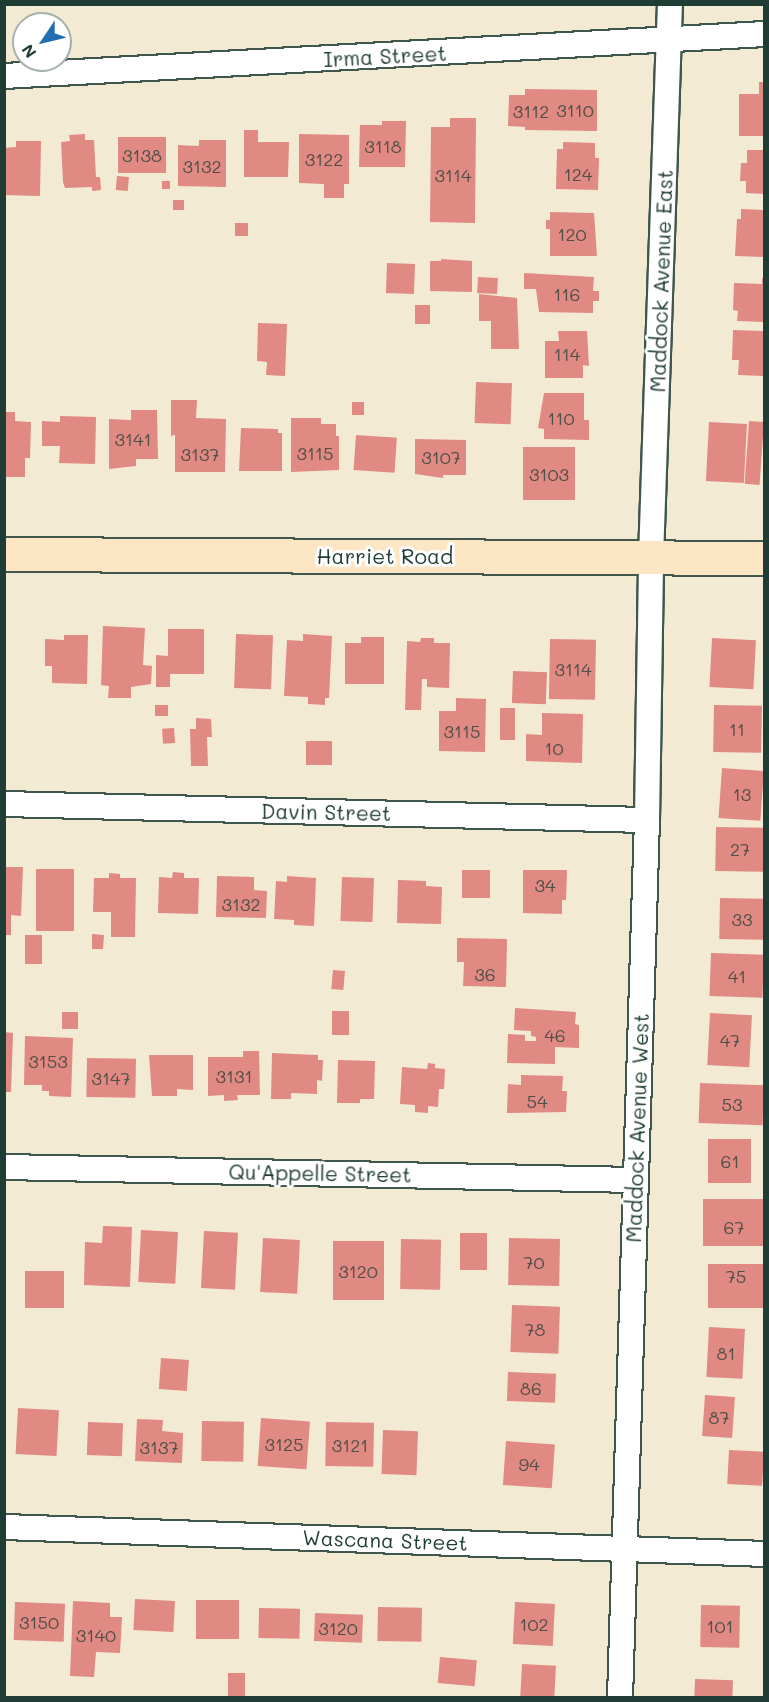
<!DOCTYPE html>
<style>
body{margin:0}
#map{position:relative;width:769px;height:1702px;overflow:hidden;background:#f3ead4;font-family:Mali,sans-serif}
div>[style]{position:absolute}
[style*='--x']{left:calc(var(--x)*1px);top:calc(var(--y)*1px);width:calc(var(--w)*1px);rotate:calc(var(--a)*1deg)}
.building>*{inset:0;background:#e18983;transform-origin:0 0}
.roads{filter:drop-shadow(2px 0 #3f574c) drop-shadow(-2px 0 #3f574c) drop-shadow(0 2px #3f574c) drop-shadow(0 -2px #3f574c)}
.minor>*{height:24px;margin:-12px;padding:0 12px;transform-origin:12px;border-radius:12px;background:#fff}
.secondary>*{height:33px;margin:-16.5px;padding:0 16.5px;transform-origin:16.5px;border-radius:16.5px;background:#fce6c4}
span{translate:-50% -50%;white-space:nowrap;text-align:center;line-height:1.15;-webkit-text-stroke:6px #fff;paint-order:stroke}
.number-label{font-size:18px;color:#505048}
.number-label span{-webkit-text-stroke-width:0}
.street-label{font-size:21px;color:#1f3d34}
.frame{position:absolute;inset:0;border:6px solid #1f3d34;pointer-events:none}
.north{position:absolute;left:12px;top:12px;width:60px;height:60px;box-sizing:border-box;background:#fff;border:2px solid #a5b1ae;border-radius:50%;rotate:235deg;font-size:16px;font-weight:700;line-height:24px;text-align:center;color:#1f3d34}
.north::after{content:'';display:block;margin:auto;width:21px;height:27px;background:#1f6fb2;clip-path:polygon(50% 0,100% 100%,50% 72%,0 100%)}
</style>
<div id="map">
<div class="building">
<div style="clip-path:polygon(759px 82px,764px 82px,764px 136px,739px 136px,739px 94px,759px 94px)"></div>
<div style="clip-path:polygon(525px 89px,597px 90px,597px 131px,525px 130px,525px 127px,508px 126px,509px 95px,525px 95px)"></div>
<div style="clip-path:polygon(450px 118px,476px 118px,475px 223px,430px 222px,431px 127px,450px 127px)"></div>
<div style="clip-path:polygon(382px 121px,406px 121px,405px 167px,359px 167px,360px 125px,382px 125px)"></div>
<div style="clip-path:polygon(244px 130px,258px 130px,258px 142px,289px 142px,288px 177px,244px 177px)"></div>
<div style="clip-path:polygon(85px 134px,85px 140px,94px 140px,96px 177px,100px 177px,101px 190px,92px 191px,92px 187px,65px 188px,63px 182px,61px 142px,70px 141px,69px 135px)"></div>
<div style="clip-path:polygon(299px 134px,349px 135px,349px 184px,344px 184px,344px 198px,324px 198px,324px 184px,299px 183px)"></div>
<div style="left:118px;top:137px;width:48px;height:36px"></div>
<div style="clip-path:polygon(199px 140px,226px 140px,226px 187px,178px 186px,178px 145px,199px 146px)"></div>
<div style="clip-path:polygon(16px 141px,41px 141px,40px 196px,4px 195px,4px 148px,16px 147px)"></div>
<div style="clip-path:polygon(563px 142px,595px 143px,595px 158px,599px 158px,598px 190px,556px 189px,557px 149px,563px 149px)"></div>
<div style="clip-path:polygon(747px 150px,764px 150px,764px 194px,746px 193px,746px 181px,740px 181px,741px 163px,747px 163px)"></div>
<div style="left:117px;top:176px;width:12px;height:14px;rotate:5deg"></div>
<div style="left:162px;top:181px;width:8px;height:8px"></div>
<div style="left:173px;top:200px;width:11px;height:10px"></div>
<div style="clip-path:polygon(741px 209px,764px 210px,764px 257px,735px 256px,737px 219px,741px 219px)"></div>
<div style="clip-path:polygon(550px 212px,594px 213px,597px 256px,550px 256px,550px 229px,546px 229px,546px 220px,550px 220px)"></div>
<div style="left:235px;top:223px;width:13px;height:13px"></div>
<div style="clip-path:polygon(441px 259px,472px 261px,472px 292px,430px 291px,430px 261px,441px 261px)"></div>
<div style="left:387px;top:263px;width:28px;height:30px;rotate:2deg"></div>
<div style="clip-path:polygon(524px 273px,594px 277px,593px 291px,599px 291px,599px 301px,593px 301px,593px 313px,539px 312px,536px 289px,524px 289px)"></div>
<div style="left:478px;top:277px;width:20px;height:16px;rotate:3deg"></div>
<div style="clip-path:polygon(762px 278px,764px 278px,764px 322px,737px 321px,738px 311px,733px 310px,734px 283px,762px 284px)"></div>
<div style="clip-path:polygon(479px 294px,517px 298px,519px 349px,491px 349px,491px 321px,479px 321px)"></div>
<div style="left:415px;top:305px;width:15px;height:19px"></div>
<div style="clip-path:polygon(258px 323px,287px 324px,285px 376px,266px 375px,267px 362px,257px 361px)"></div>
<div style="clip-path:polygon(733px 330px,764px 331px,764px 376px,738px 375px,739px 360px,732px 360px)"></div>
<div style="clip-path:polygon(558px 331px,587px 331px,589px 366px,583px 365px,583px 378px,545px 378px,545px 341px,559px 341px)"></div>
<div style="left:476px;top:382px;width:36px;height:41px;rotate:2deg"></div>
<div style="clip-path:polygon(544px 393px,584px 393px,584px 420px,589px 420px,589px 440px,544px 439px,544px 429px,538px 428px)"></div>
<div style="clip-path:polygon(171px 400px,197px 400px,196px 418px,226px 419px,225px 472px,175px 472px,175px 435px,171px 436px)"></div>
<div style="left:352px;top:402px;width:12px;height:13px"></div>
<div style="clip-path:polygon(131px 410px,157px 410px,158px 459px,136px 459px,136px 466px,109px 469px,109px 419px,131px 420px)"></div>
<div style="clip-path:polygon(4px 412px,15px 412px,15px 421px,31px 422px,30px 458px,25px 458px,25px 477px,4px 477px)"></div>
<div style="clip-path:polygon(60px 416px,96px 417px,95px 464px,59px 463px,60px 446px,42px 446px,42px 421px,60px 422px)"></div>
<div style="clip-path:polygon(291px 418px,321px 418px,321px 424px,336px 424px,336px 436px,339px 436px,339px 470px,291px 472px)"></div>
<div style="left:749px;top:421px;width:15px;height:63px;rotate:4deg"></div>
<div style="left:709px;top:422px;width:38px;height:59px;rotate:3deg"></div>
<div style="clip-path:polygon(241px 428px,278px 429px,278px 433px,282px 433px,282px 471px,239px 471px)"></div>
<div style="left:356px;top:435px;width:41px;height:35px;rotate:4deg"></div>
<div style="clip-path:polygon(415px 439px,466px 440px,466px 475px,443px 475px,443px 478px,415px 474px)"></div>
<div style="left:575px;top:447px;width:53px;height:52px;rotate:90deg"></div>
<div style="clip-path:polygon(103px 626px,145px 628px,143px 665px,152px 666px,151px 684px,131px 687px,131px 698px,108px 698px,109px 686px,101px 685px)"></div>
<div style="clip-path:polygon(168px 629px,204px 629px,204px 674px,170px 674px,170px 687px,156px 687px,156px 655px,168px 656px)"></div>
<div style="left:236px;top:634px;width:37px;height:54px;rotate:2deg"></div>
<div style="clip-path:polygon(303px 634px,332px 636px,329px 698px,325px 698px,325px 705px,308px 704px,308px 697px,284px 696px,287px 640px,303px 641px)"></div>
<div style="clip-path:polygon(64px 635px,88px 635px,87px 684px,52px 683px,52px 666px,45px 666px,45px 639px,64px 640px)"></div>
<div style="clip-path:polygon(361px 637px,384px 637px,384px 684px,345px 684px,345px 643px,361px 643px)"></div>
<div style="clip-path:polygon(421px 638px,434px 638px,434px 643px,450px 643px,449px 688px,427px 687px,427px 679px,422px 679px,421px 710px,405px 710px,407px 641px,420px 642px)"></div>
<div style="left:712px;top:638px;width:44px;height:49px;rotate:3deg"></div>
<div style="left:550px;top:639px;width:46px;height:60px;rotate:1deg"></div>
<div style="left:513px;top:671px;width:34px;height:32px;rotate:2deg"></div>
<div style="clip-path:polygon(456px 698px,486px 699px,485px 752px,439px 751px,439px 711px,456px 711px)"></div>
<div style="left:155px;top:705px;width:13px;height:11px"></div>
<div style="left:714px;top:705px;width:48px;height:47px;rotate:1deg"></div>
<div style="left:500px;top:708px;width:15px;height:32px"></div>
<div style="clip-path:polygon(542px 713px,583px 714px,582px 763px,526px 761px,526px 734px,542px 735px)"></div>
<div style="clip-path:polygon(196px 718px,211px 719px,212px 737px,207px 737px,208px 766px,191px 766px,190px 729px,196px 729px)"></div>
<div style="left:174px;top:728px;width:15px;height:12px;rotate:86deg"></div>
<div style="left:306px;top:741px;width:26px;height:24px"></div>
<div style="left:722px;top:768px;width:42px;height:50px;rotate:4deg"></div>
<div style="left:716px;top:827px;width:48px;height:44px;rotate:1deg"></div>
<div style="clip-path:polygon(4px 867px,23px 867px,21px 916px,11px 915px,11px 935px,4px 935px)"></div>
<div style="left:36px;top:869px;width:38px;height:62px"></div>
<div style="left:462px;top:870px;width:28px;height:28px"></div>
<div style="clip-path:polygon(523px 870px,567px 870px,566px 900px,562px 900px,562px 914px,523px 913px)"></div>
<div style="clip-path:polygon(173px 872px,184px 873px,184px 878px,199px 878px,198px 914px,158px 913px,159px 877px,172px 878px)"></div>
<div style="clip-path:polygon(109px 873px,120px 874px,120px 878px,136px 878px,135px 937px,111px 937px,111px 912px,93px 912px,94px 878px,109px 878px)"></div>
<div style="clip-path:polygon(217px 876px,254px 877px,254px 890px,267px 891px,266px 918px,216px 917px)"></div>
<div style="clip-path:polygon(287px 876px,316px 878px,314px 926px,294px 925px,294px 920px,274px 919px,276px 881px,287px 882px)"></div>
<div style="left:342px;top:877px;width:32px;height:44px;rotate:2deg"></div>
<div style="clip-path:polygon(398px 880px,426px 881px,426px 886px,442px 887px,441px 924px,397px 923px)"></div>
<div style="left:720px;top:898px;width:44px;height:41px;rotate:1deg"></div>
<div style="clip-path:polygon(92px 934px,104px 935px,103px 949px,92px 949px)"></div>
<div style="left:25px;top:935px;width:17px;height:29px"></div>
<div style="clip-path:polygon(457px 938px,507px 939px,506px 987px,463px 986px,464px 962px,457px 962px)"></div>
<div style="left:711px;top:953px;width:53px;height:43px;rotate:2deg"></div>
<div style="left:333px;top:970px;width:12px;height:19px;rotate:5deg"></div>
<div style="clip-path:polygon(515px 1008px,576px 1012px,575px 1024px,579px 1025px,579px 1048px,555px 1047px,555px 1064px,507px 1063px,508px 1034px,525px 1035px,525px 1041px,536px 1041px,536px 1037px,531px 1036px,531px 1031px,514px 1030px)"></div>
<div style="left:332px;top:1011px;width:17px;height:24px"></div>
<div style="left:62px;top:1012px;width:16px;height:17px"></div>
<div style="left:710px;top:1013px;width:42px;height:52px;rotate:3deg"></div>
<div style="clip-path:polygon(4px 1032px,13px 1033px,11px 1092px,4px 1092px)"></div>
<div style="clip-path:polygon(25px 1036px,73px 1038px,71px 1097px,49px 1096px,49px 1091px,42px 1091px,42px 1085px,24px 1085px)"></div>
<div style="clip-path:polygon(243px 1051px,259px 1051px,260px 1095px,237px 1095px,238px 1100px,224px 1101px,224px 1095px,208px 1096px,208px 1057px,243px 1057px)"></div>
<div style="clip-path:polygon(272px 1053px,318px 1055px,318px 1060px,323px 1060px,322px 1081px,317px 1080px,317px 1094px,291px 1093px,291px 1099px,271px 1099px)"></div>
<div style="clip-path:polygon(149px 1055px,193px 1055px,193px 1090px,177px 1089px,177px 1096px,152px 1096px)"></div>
<div style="left:87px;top:1058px;width:49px;height:39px;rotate:1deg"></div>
<div style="clip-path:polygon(338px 1060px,375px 1061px,374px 1099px,360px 1099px,360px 1103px,337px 1103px)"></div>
<div style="clip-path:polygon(428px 1063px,435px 1064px,435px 1068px,445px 1069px,444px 1089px,439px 1089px,438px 1107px,428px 1106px,428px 1113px,415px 1112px,415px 1105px,400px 1104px,402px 1067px,427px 1069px)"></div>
<div style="clip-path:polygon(521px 1075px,563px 1076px,562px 1091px,567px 1091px,566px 1112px,507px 1113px,508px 1084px,521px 1085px)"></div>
<div style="left:700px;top:1083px;width:64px;height:40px;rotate:2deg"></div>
<div style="left:708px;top:1139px;width:43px;height:44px"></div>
<div style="left:703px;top:1199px;width:61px;height:47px"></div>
<div style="clip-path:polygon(103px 1226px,132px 1227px,130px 1287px,84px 1285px,85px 1242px,102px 1243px)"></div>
<div style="left:141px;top:1230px;width:37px;height:52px;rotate:3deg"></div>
<div style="left:204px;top:1231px;width:34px;height:57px;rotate:3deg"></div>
<div style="left:460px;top:1233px;width:27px;height:37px"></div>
<div style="left:263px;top:1238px;width:37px;height:54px;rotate:3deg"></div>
<div style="left:509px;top:1238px;width:51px;height:47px;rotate:1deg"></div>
<div style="left:401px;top:1239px;width:40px;height:50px;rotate:1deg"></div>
<div style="left:333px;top:1241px;width:51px;height:59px"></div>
<div style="left:764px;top:1264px;width:44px;height:56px;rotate:90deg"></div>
<div style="left:25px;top:1271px;width:39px;height:37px"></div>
<div style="left:512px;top:1305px;width:48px;height:47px;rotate:2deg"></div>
<div style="left:709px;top:1327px;width:36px;height:50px;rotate:3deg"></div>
<div style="left:161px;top:1358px;width:28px;height:31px;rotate:4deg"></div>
<div style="left:508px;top:1372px;width:48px;height:29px;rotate:2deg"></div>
<div style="left:705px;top:1395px;width:30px;height:41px;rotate:4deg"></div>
<div style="left:18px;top:1408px;width:41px;height:46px;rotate:3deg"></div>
<div style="left:261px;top:1418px;width:49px;height:48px;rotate:4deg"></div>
<div style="clip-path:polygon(137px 1419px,163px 1420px,162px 1431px,183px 1433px,182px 1463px,135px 1461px)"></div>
<div style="left:202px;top:1421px;width:42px;height:40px;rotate:1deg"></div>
<div style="left:88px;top:1422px;width:35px;height:33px;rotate:2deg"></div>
<div style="left:326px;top:1422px;width:48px;height:44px;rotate:1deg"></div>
<div style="left:383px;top:1430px;width:35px;height:44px;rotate:2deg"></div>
<div style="left:506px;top:1441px;width:49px;height:44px;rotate:4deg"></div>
<div style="left:729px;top:1450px;width:35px;height:34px;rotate:3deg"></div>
<div style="left:135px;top:1599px;width:40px;height:31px;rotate:3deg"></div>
<div style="left:196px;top:1600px;width:43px;height:39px"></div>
<div style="clip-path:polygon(73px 1601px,110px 1603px,110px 1617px,122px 1617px,120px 1653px,96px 1652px,94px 1677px,70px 1676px)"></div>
<div style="left:15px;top:1602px;width:50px;height:38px;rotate:2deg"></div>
<div style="left:515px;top:1602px;width:40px;height:42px;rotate:3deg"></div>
<div style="left:701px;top:1605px;width:39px;height:42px;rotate:1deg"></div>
<div style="left:378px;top:1607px;width:44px;height:34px;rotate:1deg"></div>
<div style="left:259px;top:1608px;width:41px;height:30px;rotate:1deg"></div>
<div style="left:315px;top:1613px;width:48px;height:28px;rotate:2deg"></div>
<div style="left:440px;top:1657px;width:37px;height:26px;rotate:5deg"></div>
<div style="left:522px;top:1664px;width:34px;height:34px;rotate:3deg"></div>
<div style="left:228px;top:1673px;width:17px;height:25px"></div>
<div style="left:695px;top:1679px;width:38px;height:19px;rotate:2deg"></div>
</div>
<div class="roads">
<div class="minor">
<div style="--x:4;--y:76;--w:761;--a:-3.16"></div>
<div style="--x:4;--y:804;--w:643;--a:1.43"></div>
<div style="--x:4;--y:1167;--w:631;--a:1.18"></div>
<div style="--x:4;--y:1527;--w:760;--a:2.03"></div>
<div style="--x:620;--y:1698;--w:878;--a:-88.24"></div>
<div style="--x:647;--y:820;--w:262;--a:-89.1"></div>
<div style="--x:651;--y:558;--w:554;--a:-88.04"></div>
</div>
<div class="secondary">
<div style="--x:4;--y:554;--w:760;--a:0.3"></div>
</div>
</div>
<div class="number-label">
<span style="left:575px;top:110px">3110</span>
<span style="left:531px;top:111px">3112</span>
<span style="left:383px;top:146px">3118</span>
<span style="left:142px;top:155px">3138</span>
<span style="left:324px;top:159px">3122</span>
<span style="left:202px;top:166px">3132</span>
<span style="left:578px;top:174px">124</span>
<span style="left:453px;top:175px">3114</span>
<span style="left:572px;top:234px">120</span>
<span style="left:567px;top:294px">116</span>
<span style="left:567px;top:354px">114</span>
<span style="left:561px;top:418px">110</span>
<span style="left:133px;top:439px">3141</span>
<span style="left:315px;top:453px">3115</span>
<span style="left:200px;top:454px">3137</span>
<span style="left:441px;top:457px">3107</span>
<span style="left:549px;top:474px">3103</span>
<span style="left:573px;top:669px">3114</span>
<span style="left:737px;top:729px">11</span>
<span style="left:462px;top:731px">3115</span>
<span style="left:554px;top:748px">10</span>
<span style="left:742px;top:794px">13</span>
<span style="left:740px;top:849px">27</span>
<span style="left:545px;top:885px">34</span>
<span style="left:241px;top:904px">3132</span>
<span style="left:742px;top:919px">33</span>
<span style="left:485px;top:974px">36</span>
<span style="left:737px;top:976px">41</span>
<span style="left:555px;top:1035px">46</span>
<span style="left:730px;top:1040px">47</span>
<span style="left:48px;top:1061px">3153</span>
<span style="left:234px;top:1076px">3131</span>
<span style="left:111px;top:1078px">3147</span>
<span style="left:537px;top:1101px">54</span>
<span style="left:732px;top:1104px">53</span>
<span style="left:730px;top:1161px">61</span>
<span style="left:734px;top:1227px">67</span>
<span style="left:534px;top:1262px">70</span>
<span style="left:358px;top:1271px">3120</span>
<span style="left:736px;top:1276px">75</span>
<span style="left:535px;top:1329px">78</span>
<span style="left:726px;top:1353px">81</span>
<span style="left:531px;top:1388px">86</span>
<span style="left:719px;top:1417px">87</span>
<span style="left:284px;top:1444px">3125</span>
<span style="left:350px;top:1445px">3121</span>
<span style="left:159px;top:1447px">3137</span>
<span style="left:529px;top:1464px">94</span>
<span style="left:39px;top:1622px">3150</span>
<span style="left:534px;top:1624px">102</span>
<span style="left:720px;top:1626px">101</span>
<span style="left:338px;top:1628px">3120</span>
<span style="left:96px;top:1635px">3140</span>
</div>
<div class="street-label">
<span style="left:385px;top:56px;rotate:-3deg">Irma Street</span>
<span style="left:661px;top:281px;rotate:-88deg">Maddock Avenue East</span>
<span style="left:385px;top:556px">Harriet Road</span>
<span style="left:326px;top:812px;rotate:1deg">Davin Street</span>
<span style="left:637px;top:1128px;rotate:-88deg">Maddock Avenue West</span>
<span style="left:320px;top:1173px;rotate:1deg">Qu'Appelle Street</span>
<span style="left:385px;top:1540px;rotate:2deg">Wascana Street</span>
</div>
<div class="frame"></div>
<div class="north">N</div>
</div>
